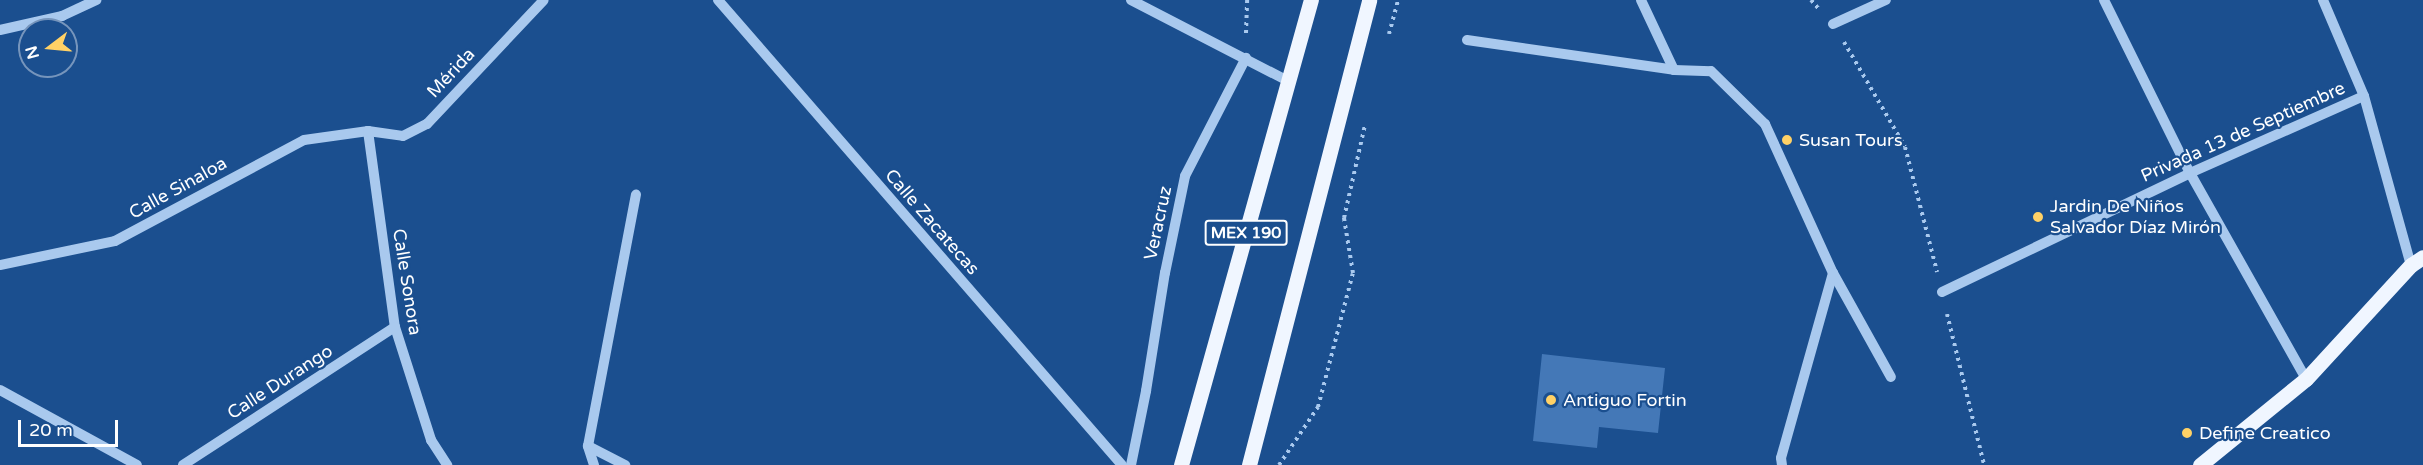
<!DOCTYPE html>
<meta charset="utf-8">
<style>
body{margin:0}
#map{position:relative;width:2423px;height:465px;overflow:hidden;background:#1b4f8f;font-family:"Varela Round",sans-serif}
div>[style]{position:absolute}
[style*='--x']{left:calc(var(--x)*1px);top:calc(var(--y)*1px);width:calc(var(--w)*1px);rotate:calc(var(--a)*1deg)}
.building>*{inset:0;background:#4478b7}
.path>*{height:4px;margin-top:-2px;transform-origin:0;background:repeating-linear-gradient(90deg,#a9c9ee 0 3px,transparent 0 7.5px)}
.minor>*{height:10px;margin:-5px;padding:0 5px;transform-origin:5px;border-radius:5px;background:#a9c9ee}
.major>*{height:15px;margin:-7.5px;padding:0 7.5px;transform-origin:7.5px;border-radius:7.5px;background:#f0f6ff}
.dots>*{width:16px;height:16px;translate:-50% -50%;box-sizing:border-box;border:3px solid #1b4f8f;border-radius:50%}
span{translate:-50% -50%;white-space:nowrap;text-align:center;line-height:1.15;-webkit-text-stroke:4.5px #1b4f8f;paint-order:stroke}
.shield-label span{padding:2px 4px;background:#1b4f8f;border:2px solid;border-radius:4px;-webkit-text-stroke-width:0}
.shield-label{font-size:16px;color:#fff;font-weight:700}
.street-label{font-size:18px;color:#fff}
.poi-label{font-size:18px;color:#fff}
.left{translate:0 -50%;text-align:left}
.north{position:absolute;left:18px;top:18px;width:60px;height:60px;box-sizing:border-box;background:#1b4f8f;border:2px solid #7695bc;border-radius:50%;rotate:254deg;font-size:16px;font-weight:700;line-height:24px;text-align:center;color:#fff}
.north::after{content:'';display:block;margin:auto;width:21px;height:27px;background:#ffd166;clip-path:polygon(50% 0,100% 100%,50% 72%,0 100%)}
.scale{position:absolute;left:18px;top:420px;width:100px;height:27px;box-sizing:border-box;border:3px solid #fff;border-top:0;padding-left:8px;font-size:18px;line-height:21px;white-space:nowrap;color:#fff;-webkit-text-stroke:4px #1b4f8f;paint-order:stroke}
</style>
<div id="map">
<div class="building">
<div style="clip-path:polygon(1542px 354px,1665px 368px,1658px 433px,1599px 427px,1597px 448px,1533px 441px)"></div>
</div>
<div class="path">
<div style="--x:1811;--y:0;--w:11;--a:49"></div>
<div style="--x:1246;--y:33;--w:33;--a:-88"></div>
<div style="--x:1389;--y:34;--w:35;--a:-75"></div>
<div style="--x:1844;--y:42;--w:121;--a:59.8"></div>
<div style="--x:1905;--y:147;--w:129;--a:75.6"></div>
<div style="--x:1947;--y:314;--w:155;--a:76.2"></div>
<div style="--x:1279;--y:465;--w:70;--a:-56.1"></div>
<div style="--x:1318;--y:407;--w:138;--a:-75.4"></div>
<div style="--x:1353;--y:273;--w:56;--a:-99.3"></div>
<div style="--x:1344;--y:218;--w:95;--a:-77.3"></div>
</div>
<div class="minor">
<div style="--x:718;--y:0;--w:616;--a:49.02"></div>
<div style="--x:1131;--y:0;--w:177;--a:27.3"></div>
<div style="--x:1641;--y:0;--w:77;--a:64.8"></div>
<div style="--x:2104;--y:0;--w:193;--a:63.6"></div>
<div style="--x:2190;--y:173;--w:236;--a:60.6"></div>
<div style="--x:2323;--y:0;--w:104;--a:66.9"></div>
<div style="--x:2364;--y:96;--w:175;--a:74.5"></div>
<div style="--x:1833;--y:24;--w:58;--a:-24.4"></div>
<div style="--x:0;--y:30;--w:64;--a:-12.7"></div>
<div style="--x:62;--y:16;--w:38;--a:-25"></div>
<div style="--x:1467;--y:40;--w:209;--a:8.2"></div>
<div style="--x:1674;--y:70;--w:37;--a:2"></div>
<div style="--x:1711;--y:71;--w:76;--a:44.5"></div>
<div style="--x:1765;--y:124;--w:164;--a:65.5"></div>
<div style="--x:1833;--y:273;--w:192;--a:105.7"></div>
<div style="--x:1781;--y:458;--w:7;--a:82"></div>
<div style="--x:368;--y:131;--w:198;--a:82.2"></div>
<div style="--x:395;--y:327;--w:119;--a:72.3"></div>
<div style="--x:431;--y:440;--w:30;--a:57"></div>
<div style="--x:0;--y:265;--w:117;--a:-11.8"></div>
<div style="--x:115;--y:241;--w:214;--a:-28.1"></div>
<div style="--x:304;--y:140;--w:65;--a:-8"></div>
<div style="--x:368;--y:131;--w:35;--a:8"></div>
<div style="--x:403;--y:136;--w:27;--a:-27"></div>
<div style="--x:427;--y:124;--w:170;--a:-46.7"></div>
<div style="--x:1833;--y:273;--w:119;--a:60.9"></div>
<div style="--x:1942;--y:292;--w:275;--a:-25.6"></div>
<div style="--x:2190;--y:173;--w:190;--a:-23.9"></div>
<div style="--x:0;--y:390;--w:156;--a:28.7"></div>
<div style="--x:588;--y:446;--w:42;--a:27.2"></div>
<div style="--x:183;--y:465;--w:253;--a:-33.1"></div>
<div style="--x:594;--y:465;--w:20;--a:-108"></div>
<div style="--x:588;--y:446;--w:256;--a:-79.2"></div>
<div style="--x:1131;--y:465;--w:76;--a:-78.5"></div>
<div style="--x:1146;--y:391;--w:120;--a:-80.9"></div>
<div style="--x:1165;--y:273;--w:99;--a:-78.3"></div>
<div style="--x:1185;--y:176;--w:133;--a:-62.7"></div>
</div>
<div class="major">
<div style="--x:1181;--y:465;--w:483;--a:-74.4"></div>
<div style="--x:1249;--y:465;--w:480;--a:-75.5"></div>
<div style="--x:2200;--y:465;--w:136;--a:-39.1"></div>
<div style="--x:2306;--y:379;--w:155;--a:-47.4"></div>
<div style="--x:2411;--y:265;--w:14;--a:-34"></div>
</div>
<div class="dots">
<div style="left:1787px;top:140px;background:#ffd166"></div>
<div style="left:2038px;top:217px;background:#ffd166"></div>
<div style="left:1551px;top:400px;background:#ffd166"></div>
<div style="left:2187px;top:433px;background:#ffd166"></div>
</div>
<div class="shield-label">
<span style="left:1246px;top:233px">MEX 190</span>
</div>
<div class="street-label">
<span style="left:451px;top:73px;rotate:-47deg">Mérida</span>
<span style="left:2243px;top:132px;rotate:-24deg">Privada 13 de Septiembre</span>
<span style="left:178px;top:188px;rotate:-29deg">Calle Sinaloa</span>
<span style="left:932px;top:222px;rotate:49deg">Calle Zacatecas</span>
<span style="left:1158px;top:223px;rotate:-78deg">Veracruz</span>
<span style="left:407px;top:282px;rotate:81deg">Calle Sonora</span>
<span style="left:280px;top:382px;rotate:-33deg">Calle Durango</span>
</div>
<div class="poi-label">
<span class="left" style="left:1799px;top:140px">Susan Tours</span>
<span class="left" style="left:2050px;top:217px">Jardin De Niños<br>Salvador Díaz Mirón</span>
<span class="left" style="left:1563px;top:400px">Antiguo Fortin</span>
<span class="left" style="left:2199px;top:433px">Define Creatico</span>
</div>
<div class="north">N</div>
<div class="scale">20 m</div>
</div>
